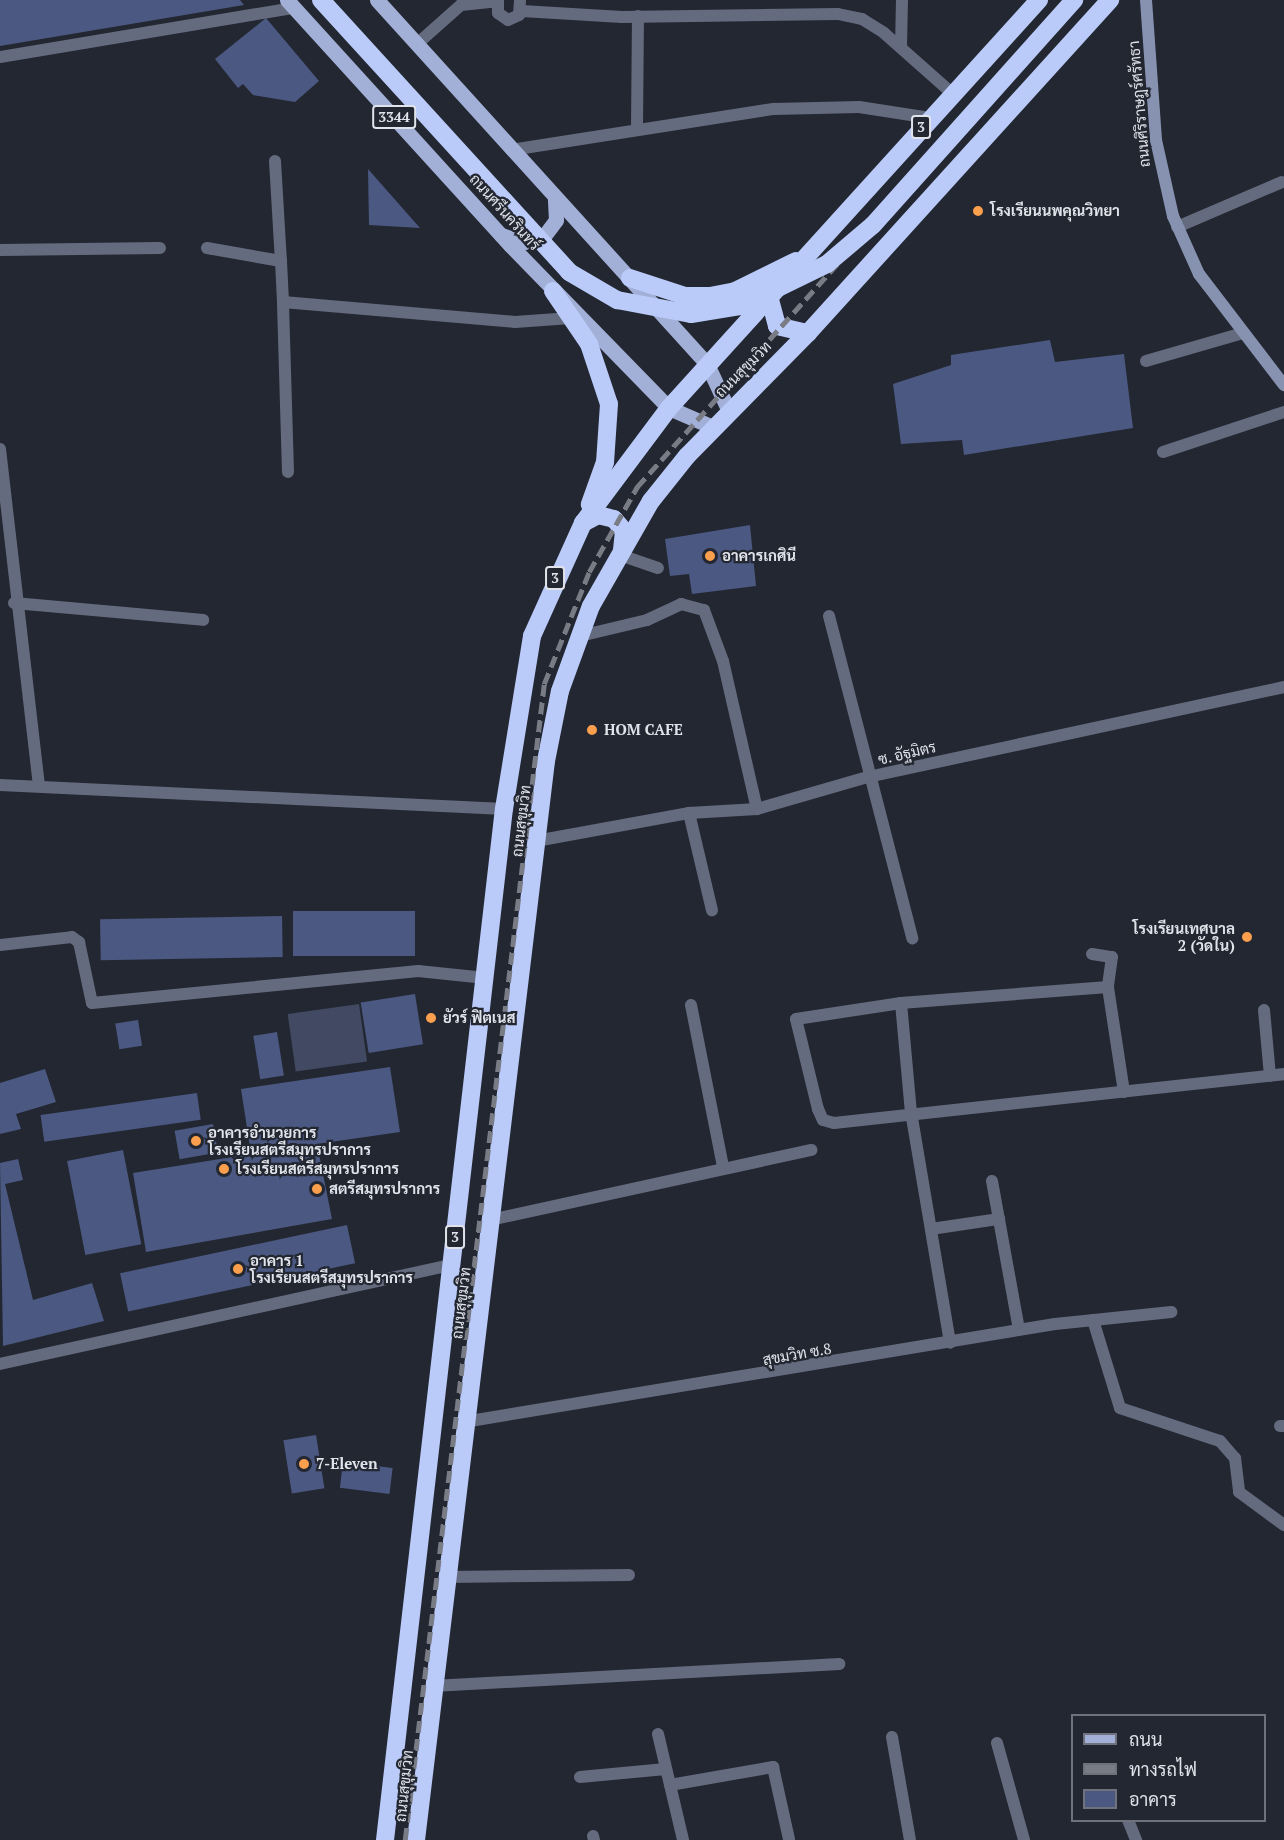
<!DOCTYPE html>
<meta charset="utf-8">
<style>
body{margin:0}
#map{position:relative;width:1284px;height:1840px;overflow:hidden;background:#232731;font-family:"PT Serif",Sarabun,serif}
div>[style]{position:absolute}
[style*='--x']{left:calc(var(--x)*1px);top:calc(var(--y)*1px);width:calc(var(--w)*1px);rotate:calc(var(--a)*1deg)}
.green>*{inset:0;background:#424a63;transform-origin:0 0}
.building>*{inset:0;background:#4b5881;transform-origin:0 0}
.street>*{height:12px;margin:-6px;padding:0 6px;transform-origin:6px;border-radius:6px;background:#656b7e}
.secondary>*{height:12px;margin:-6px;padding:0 6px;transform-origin:6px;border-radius:6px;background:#8792b0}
.primary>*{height:15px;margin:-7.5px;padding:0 7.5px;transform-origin:7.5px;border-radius:7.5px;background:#a2b0d7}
.highway>*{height:18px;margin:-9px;padding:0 9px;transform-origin:9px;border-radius:9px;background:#bacbfa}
.rail>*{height:4.5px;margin-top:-2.25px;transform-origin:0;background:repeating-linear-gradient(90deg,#797c85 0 12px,transparent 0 18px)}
.highway-bridge>*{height:18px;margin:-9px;padding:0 9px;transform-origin:9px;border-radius:9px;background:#bacbfa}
.dots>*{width:16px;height:16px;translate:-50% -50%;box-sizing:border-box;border:3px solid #232731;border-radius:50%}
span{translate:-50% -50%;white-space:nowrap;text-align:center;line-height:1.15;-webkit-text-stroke:4.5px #232731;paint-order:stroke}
.shield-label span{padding:2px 4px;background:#232731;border:2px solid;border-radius:4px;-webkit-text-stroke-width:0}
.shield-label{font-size:14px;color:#e1e3ea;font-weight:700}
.street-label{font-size:15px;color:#e1e3ea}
.poi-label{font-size:15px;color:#e1e3ea;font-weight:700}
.left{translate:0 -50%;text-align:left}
.right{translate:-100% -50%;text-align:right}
.legend{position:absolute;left:1071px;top:1714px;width:195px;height:108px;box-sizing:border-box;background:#232731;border:2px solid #6f727b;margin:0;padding:8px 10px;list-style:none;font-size:18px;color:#e1e3ea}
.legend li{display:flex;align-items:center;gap:12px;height:30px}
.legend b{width:30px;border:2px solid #6f727b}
</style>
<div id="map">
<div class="green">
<div style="left:359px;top:1004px;width:58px;height:72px;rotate:82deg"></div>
</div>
<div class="building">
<div style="clip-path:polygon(0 0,240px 0,244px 5px,0 46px)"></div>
<div style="clip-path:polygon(266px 18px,319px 81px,295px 102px,253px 95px,243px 84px,238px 88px,215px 59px)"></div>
<div style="clip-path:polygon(368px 169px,420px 228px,369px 225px)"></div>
<div style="clip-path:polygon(1050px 340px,1055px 362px,1124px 354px,1133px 428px,964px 455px,962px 440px,901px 444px,893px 384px,951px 365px,951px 355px)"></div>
<div style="clip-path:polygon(750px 525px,756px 586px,692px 594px,689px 574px,670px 576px,665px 539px)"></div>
<div style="left:415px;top:911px;width:45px;height:122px;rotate:90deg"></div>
<div style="left:282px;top:916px;width:41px;height:182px;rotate:89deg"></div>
<div style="left:415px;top:994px;width:51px;height:55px;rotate:81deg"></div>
<div style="left:138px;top:1020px;width:26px;height:23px;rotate:81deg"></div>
<div style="left:277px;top:1032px;width:44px;height:24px;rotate:81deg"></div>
<div style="clip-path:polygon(390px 1067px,400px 1132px,317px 1144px,332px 1219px,146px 1252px,133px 1173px,251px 1154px,241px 1089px)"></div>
<div style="clip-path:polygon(45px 1069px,56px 1102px,16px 1114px,21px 1129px,0 1134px,0 1083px)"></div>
<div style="left:197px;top:1093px;width:27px;height:158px;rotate:82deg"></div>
<div style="left:213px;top:1124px;width:29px;height:39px;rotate:80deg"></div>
<div style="left:123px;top:1150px;width:96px;height:57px;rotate:79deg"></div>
<div style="clip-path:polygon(18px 1159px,23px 1180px,5px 1184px,33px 1300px,92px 1283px,104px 1321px,3px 1346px,0 1163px)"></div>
<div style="left:347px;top:1225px;width:39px;height:232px;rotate:78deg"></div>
<div style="left:316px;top:1435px;width:54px;height:33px;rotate:81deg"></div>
<div style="left:343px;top:1462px;width:50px;height:26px;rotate:7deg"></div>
</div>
<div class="street">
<div style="--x:498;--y:0;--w:13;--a:90"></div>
<div style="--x:498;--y:13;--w:12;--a:35"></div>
<div style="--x:508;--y:20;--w:12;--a:-24"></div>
<div style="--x:519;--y:15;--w:15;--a:-86"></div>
<div style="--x:522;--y:11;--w:100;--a:3.4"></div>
<div style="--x:622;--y:17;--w:216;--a:-0.8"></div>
<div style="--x:838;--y:14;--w:25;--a:12"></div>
<div style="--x:862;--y:19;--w:26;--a:32"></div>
<div style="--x:884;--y:33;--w:92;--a:41.5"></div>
<div style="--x:417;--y:44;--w:59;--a:-41.6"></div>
<div style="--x:461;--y:5;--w:36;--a:-6"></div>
<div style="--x:901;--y:47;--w:47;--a:-88.8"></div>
<div style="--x:0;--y:57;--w:298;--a:-9.5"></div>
<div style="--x:637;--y:128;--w:112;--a:-89.5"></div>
<div style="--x:511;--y:150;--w:266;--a:-8.9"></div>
<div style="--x:774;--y:109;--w:85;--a:-1.3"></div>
<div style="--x:859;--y:107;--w:72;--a:8.8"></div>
<div style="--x:275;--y:161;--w:100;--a:86.6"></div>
<div style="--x:1177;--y:227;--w:114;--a:-23.2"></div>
<div style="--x:207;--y:248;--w:75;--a:10"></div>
<div style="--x:281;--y:261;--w:41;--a:87.2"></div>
<div style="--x:0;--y:250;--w:160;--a:-0.7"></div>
<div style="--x:1146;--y:361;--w:101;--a:-16.1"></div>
<div style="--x:0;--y:449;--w:339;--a:83.4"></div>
<div style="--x:1163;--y:452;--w:127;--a:-18.3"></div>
<div style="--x:288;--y:472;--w:170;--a:-91.7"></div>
<div style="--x:283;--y:302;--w:233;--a:4.9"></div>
<div style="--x:515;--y:322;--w:56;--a:-4.1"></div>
<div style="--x:620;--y:555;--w:40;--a:18.9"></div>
<div style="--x:14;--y:603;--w:190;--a:5.1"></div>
<div style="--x:829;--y:616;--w:333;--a:75.5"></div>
<div style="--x:580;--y:636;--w:69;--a:-13.4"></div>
<div style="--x:647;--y:620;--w:38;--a:-25"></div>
<div style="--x:681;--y:604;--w:24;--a:15"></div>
<div style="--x:704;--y:610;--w:54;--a:69.6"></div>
<div style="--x:723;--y:661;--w:152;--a:77.1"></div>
<div style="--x:0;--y:785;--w:505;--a:2.73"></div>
<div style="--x:689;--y:813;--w:100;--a:76.7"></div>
<div style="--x:536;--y:841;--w:156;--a:-10.4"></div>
<div style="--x:689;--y:813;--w:68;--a:-3.4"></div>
<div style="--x:757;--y:809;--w:116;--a:-16.1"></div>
<div style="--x:868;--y:777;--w:426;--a:-12.2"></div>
<div style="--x:0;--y:945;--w:72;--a:-6.3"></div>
<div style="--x:72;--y:937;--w:9;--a:36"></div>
<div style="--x:79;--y:942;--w:62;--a:78"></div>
<div style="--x:92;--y:1003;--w:328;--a:-5.6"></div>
<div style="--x:418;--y:971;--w:68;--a:5.9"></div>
<div style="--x:1092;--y:954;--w:20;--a:9"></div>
<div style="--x:1112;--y:957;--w:30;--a:98"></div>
<div style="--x:901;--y:1003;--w:109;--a:84.8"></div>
<div style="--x:911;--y:1112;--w:234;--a:80.4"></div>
<div style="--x:691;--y:1005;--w:165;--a:78.8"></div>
<div style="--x:1264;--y:1010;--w:66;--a:84.8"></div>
<div style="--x:1124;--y:1092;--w:106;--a:-98.7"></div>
<div style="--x:1108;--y:987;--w:208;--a:175.6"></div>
<div style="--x:901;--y:1003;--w:106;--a:171.3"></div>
<div style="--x:796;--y:1019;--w:93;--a:76.3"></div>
<div style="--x:818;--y:1109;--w:12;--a:66"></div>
<div style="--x:823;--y:1120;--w:11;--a:15"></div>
<div style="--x:834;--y:1123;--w:453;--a:-6.2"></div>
<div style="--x:992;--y:1181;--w:151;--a:79.7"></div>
<div style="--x:490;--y:1220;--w:329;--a:-12.3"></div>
<div style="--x:931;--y:1229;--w:69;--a:-8.4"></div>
<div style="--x:1093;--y:1320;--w:92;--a:72.9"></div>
<div style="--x:1120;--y:1408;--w:105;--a:18.3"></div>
<div style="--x:1220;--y:1441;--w:23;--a:49"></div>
<div style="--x:1235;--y:1458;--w:34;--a:83"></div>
<div style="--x:1239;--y:1492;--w:56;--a:36.3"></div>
<div style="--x:0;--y:1364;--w:462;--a:-12.4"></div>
<div style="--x:464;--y:1422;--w:599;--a:-9.42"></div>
<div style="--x:1055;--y:1324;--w:117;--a:-5.9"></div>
<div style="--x:1280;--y:1426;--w:4;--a:0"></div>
<div style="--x:446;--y:1577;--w:183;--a:-0.6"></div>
<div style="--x:433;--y:1686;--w:407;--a:-3.1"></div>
<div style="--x:658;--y:1734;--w:109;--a:76.7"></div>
<div style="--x:892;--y:1737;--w:105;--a:80.1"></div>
<div style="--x:997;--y:1743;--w:101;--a:74.4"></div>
<div style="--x:580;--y:1777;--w:86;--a:-5.3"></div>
<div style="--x:670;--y:1785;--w:105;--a:-9.9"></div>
<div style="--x:773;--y:1767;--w:74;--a:77.5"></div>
<div style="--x:1128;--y:1820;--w:22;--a:68"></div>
<div style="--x:593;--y:1836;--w:4;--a:76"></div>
</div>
<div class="secondary">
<div style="--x:1146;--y:0;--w:140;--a:85.9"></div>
<div style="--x:1156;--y:140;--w:78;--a:77.4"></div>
<div style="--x:1173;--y:216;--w:64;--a:65.9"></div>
<div style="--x:1199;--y:274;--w:140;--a:52.6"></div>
</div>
<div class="primary">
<div style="--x:287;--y:0;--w:331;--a:47.7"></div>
<div style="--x:510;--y:245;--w:228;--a:45.7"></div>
<div style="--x:669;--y:408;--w:48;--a:23.4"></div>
<div style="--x:377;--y:0;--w:491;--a:47.8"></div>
<div style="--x:707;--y:364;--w:50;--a:65"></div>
<div style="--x:501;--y:235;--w:24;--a:17"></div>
<div style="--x:524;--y:242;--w:21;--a:-17"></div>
<div style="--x:544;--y:236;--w:20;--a:-53"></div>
<div style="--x:556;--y:220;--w:21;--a:-93"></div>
</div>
<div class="highway">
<div style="--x:630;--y:278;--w:58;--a:18.1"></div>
<div style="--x:685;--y:296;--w:25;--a:0"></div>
<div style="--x:710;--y:296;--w:25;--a:-11"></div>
<div style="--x:735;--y:291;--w:68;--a:-26.2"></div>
<div style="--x:553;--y:291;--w:64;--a:55.8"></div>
<div style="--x:589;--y:344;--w:63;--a:71.6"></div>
<div style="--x:609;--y:404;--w:58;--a:93.9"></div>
<div style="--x:605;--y:462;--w:45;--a:109.7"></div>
<div style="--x:769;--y:296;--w:31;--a:75"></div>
<div style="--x:777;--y:326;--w:32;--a:13"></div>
<div style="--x:583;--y:523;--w:17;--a:-28"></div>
<div style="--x:598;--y:515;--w:16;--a:14"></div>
<div style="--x:614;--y:519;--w:16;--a:50"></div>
<div style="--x:624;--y:531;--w:20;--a:96"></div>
<div style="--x:385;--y:1840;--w:1038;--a:-83.42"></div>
<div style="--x:504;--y:809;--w:175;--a:-80.8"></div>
<div style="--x:532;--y:636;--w:124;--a:-65.7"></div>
<div style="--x:583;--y:523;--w:144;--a:-53.2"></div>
<div style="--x:669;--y:408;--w:551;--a:-47.8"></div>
<div style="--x:416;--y:1840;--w:1087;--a:-83.13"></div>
<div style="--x:546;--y:761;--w:71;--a:-78.7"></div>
<div style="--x:560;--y:691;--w:90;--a:-70"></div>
<div style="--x:591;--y:606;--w:121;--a:-60.3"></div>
<div style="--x:651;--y:501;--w:58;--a:-51.3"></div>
<div style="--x:687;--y:456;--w:173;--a:-45.5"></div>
<div style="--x:808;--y:333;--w:450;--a:-47.8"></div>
</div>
<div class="rail">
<div style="--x:405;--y:1840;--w:1164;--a:-83.14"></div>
<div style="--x:544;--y:684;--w:121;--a:-68.1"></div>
<div style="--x:589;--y:572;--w:98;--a:-60.5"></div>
<div style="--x:637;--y:487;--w:654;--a:-48.1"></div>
</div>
<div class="highway-bridge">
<div style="--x:321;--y:0;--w:368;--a:47.6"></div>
<div style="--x:569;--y:272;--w:56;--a:30.3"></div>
<div style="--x:617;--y:300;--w:75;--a:10.7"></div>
<div style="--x:691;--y:314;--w:51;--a:-9.1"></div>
<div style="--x:741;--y:306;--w:96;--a:-26"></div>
<div style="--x:827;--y:264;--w:60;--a:-40.3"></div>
<div style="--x:873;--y:225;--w:302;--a:-48.2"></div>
</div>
<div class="dots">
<div style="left:978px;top:211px;background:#fa9f4e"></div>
<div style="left:710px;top:556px;background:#fa9f4e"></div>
<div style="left:592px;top:730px;background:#fa9f4e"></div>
<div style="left:1247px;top:937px;background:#fa9f4e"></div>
<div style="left:431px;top:1018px;background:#fa9f4e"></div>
<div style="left:196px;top:1141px;background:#fa9f4e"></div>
<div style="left:224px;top:1169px;background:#fa9f4e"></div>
<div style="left:317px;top:1189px;background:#fa9f4e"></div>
<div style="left:238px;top:1269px;background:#fa9f4e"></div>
<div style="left:304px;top:1464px;background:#fa9f4e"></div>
</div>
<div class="shield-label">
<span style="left:394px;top:117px">3344</span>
<span style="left:921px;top:127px">3</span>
<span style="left:555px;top:578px">3</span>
<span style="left:455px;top:1237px">3</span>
</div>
<div class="street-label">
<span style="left:1139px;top:104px;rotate:-95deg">ถนนศิริราษฎร์ศรัทธา</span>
<span style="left:505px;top:212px;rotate:48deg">ถนนศรีนครินทร์</span>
<span style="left:743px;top:369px;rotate:-45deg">ถนนสุขุมวิท</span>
<span style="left:907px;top:753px;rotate:-13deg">ซ. อัฐมิตร</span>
<span style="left:521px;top:821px;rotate:-83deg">ถนนสุขุมวิท</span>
<span style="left:461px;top:1303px;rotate:-83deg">ถนนสุขุมวิท</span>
<span style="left:797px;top:1354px;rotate:-10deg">สุขมวิท ซ.8</span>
<span style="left:404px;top:1786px;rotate:-84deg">ถนนสุขุมวิท</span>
</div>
<div class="poi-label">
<span class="left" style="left:990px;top:211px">โรงเรียนนพคุณวิทยา</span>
<span class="left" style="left:722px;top:556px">อาคารเกศินี</span>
<span class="left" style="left:604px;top:730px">HOM CAFE</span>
<span class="right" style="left:1235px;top:937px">โรงเรียนเทศบาล<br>2 (วัดใน)</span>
<span class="left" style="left:443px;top:1018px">ยัวร์ ฟิตเนส</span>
<span class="left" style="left:208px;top:1141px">อาคารอำนวยการ<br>โรงเรียนสตรีสมุทรปราการ</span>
<span class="left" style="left:236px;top:1169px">โรงเรียนสตรีสมุทรปราการ</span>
<span class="left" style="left:329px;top:1189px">สตรีสมุทรปราการ</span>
<span class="left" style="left:250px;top:1269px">อาคาร 1<br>โรงเรียนสตรีสมุทรปราการ</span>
<span class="left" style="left:316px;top:1464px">7-Eleven</span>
</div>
<ul class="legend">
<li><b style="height:8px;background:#a2b0d7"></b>ถนน</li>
<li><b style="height:8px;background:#797c85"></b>ทางรถไฟ</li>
<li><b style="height:16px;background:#4b5881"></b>อาคาร</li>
</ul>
</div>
